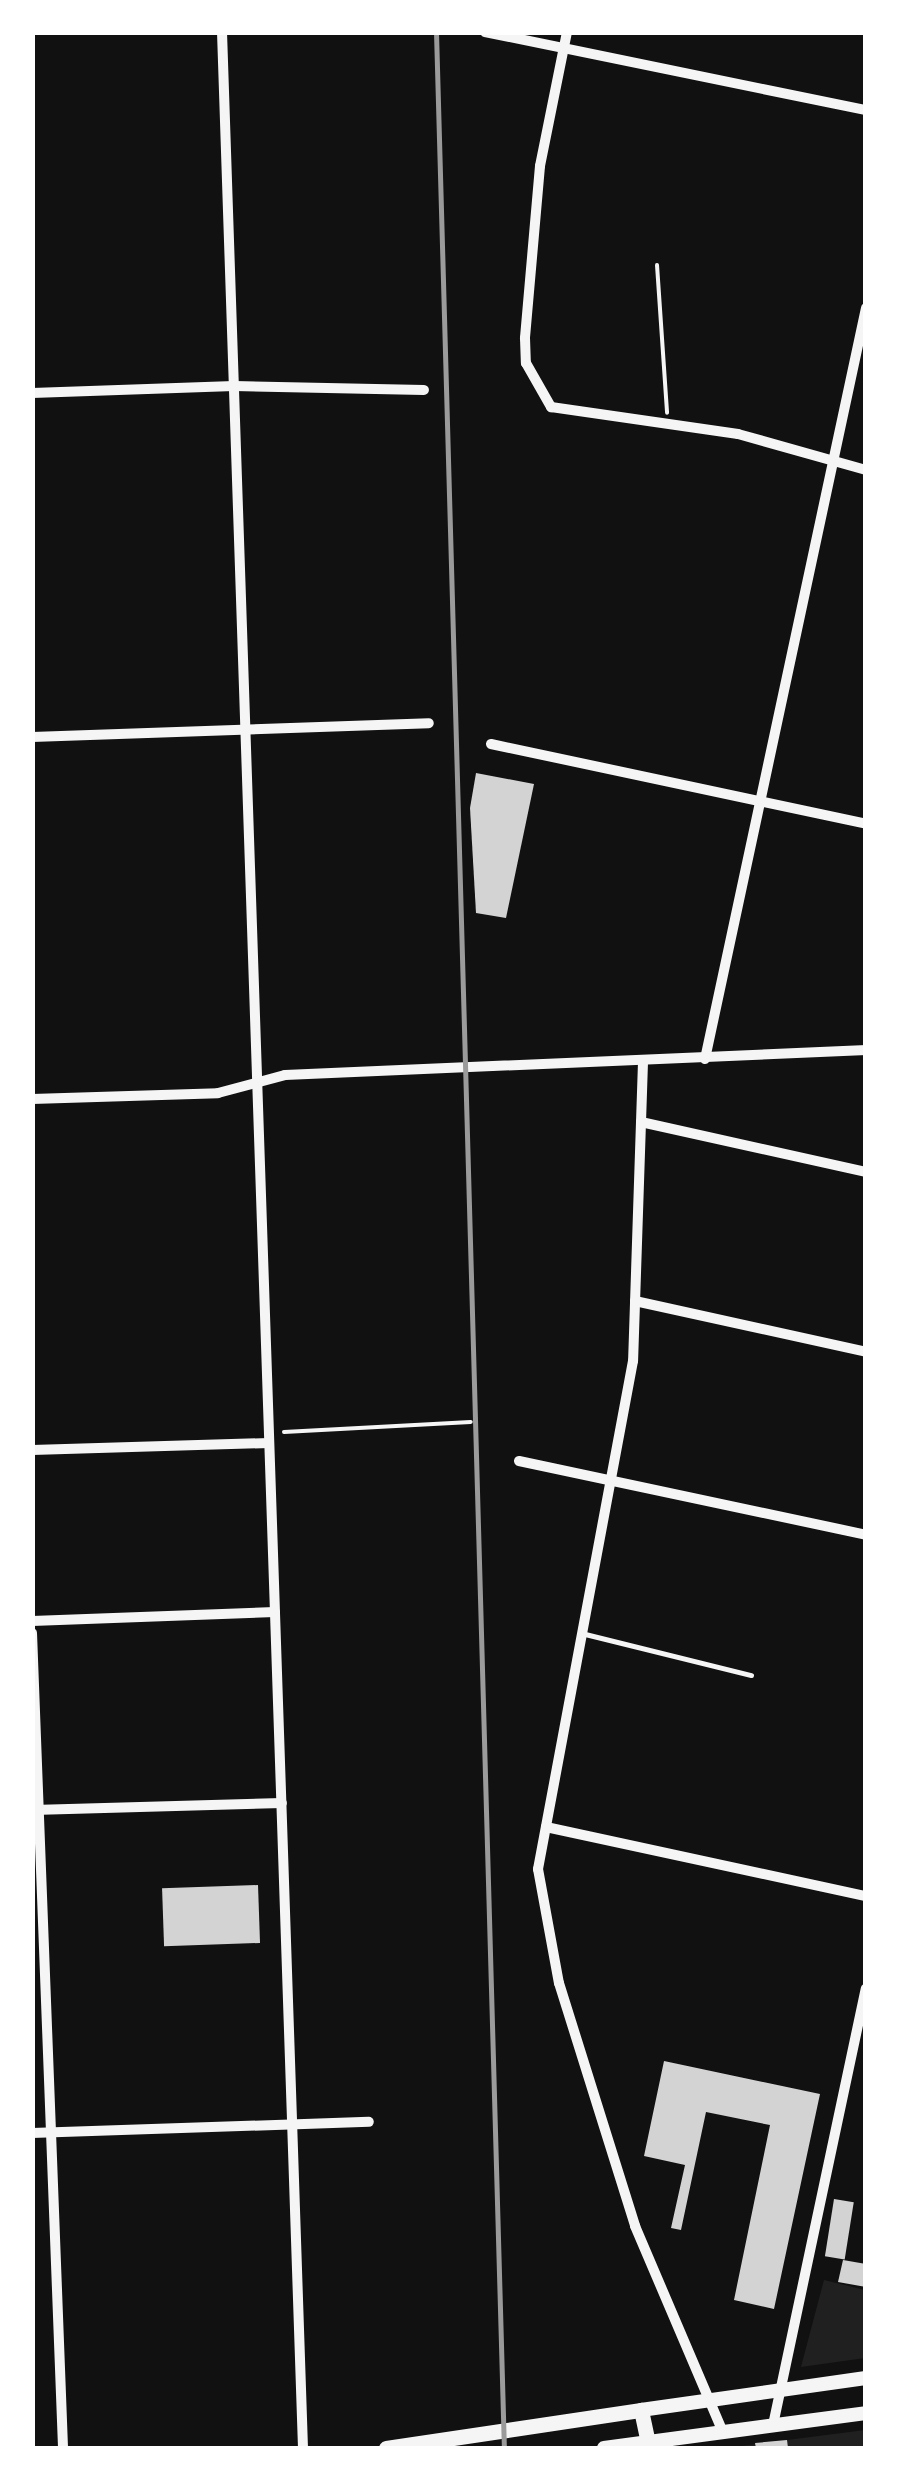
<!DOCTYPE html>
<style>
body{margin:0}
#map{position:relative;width:898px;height:2481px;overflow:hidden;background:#111;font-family:Mulish,sans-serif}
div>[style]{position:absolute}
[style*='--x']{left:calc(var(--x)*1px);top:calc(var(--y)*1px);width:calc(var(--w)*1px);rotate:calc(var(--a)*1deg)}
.green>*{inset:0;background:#202020}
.building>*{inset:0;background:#d3d3d3;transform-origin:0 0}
.path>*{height:4px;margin:-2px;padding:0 2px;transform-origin:2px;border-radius:2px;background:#f5f5f5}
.service>*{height:5px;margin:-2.5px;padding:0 2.5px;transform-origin:2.5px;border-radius:2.5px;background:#f5f5f5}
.minor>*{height:10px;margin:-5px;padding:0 5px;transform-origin:5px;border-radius:5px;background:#f5f5f5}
.secondary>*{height:14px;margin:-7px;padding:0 7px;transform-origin:7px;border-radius:7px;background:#f5f5f5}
.primary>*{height:15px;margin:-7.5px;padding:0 7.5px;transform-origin:7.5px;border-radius:7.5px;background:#f5f5f5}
.rail>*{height:5px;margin:-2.5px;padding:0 2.5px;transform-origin:2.5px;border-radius:2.5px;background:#9a9a9a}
span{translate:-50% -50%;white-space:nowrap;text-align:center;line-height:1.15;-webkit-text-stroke:9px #fff;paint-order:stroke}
.frame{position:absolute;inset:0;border:35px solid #fff;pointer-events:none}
</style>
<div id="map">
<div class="green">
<div style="clip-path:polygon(824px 2280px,865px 2290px,865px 2358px,801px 2367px)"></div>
<div style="clip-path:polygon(865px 2430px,865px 2448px,726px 2448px)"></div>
</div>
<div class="building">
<div style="clip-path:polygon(476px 773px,534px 784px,506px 918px,476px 913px,470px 808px)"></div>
<div style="left:258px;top:1885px;width:58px;height:96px;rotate:88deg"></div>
<div style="clip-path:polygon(664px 2061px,820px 2094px,774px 2309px,734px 2300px,770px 2125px,706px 2112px,681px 2230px,671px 2228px,685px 2165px,644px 2156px)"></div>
<div style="left:834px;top:2199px;width:20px;height:58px;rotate:9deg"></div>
<div style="clip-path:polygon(843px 2260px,866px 2264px,866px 2287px,838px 2282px)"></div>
<div style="clip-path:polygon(787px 2440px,788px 2448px,756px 2448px,755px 2443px)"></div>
</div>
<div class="path">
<div style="--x:657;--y:265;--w:148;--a:86.1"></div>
<div style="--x:284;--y:1432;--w:187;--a:-3.1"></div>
</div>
<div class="service">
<div style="--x:585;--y:1634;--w:171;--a:13.9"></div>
</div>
<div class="minor">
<div style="--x:222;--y:32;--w:2417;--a:88.08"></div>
<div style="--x:485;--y:32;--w:389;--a:11.6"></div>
<div style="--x:567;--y:32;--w:137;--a:101.4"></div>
<div style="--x:540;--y:166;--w:173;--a:95"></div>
<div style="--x:525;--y:338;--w:25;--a:88"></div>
<div style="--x:526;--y:363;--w:51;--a:60.4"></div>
<div style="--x:551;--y:407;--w:189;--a:8.2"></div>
<div style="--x:738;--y:434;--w:133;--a:15.7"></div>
<div style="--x:32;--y:393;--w:202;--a:-2"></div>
<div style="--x:234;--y:386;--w:190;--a:1.2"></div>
<div style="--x:32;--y:737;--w:397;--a:-2"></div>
<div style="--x:491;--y:744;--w:383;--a:12"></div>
<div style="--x:705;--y:1059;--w:768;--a:-77.9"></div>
<div style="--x:643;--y:1062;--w:299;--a:91.9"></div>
<div style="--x:633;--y:1361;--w:517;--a:100.59"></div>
<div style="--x:538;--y:1869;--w:116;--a:79.6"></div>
<div style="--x:559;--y:1983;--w:255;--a:72.6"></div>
<div style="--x:635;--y:2226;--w:224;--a:66.9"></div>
<div style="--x:32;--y:1099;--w:186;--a:-1.8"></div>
<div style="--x:218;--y:1093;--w:69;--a:-15"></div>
<div style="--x:285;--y:1075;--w:582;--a:-2.46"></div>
<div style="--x:641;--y:1122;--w:230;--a:12.5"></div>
<div style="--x:635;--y:1301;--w:237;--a:12.4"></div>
<div style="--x:32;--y:1450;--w:237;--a:-1.7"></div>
<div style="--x:519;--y:1461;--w:355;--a:12"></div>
<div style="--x:32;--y:1621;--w:243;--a:-2.1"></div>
<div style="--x:32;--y:1633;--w:816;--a:87.82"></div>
<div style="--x:33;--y:1810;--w:249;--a:-1.6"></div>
<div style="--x:546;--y:1827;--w:327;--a:12.2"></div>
<div style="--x:32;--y:2133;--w:337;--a:-1.9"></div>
<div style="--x:773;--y:2425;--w:446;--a:-78"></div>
</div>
<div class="secondary">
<div style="--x:641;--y:2410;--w:227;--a:-8.1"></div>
<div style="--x:604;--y:2448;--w:264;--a:-7.6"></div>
</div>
<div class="primary">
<div style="--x:386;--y:2448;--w:258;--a:-8.5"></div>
<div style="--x:641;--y:2410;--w:39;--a:78"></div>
</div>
<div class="rail">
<div style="--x:436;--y:32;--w:2417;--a:88.39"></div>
</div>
<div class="frame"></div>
</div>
